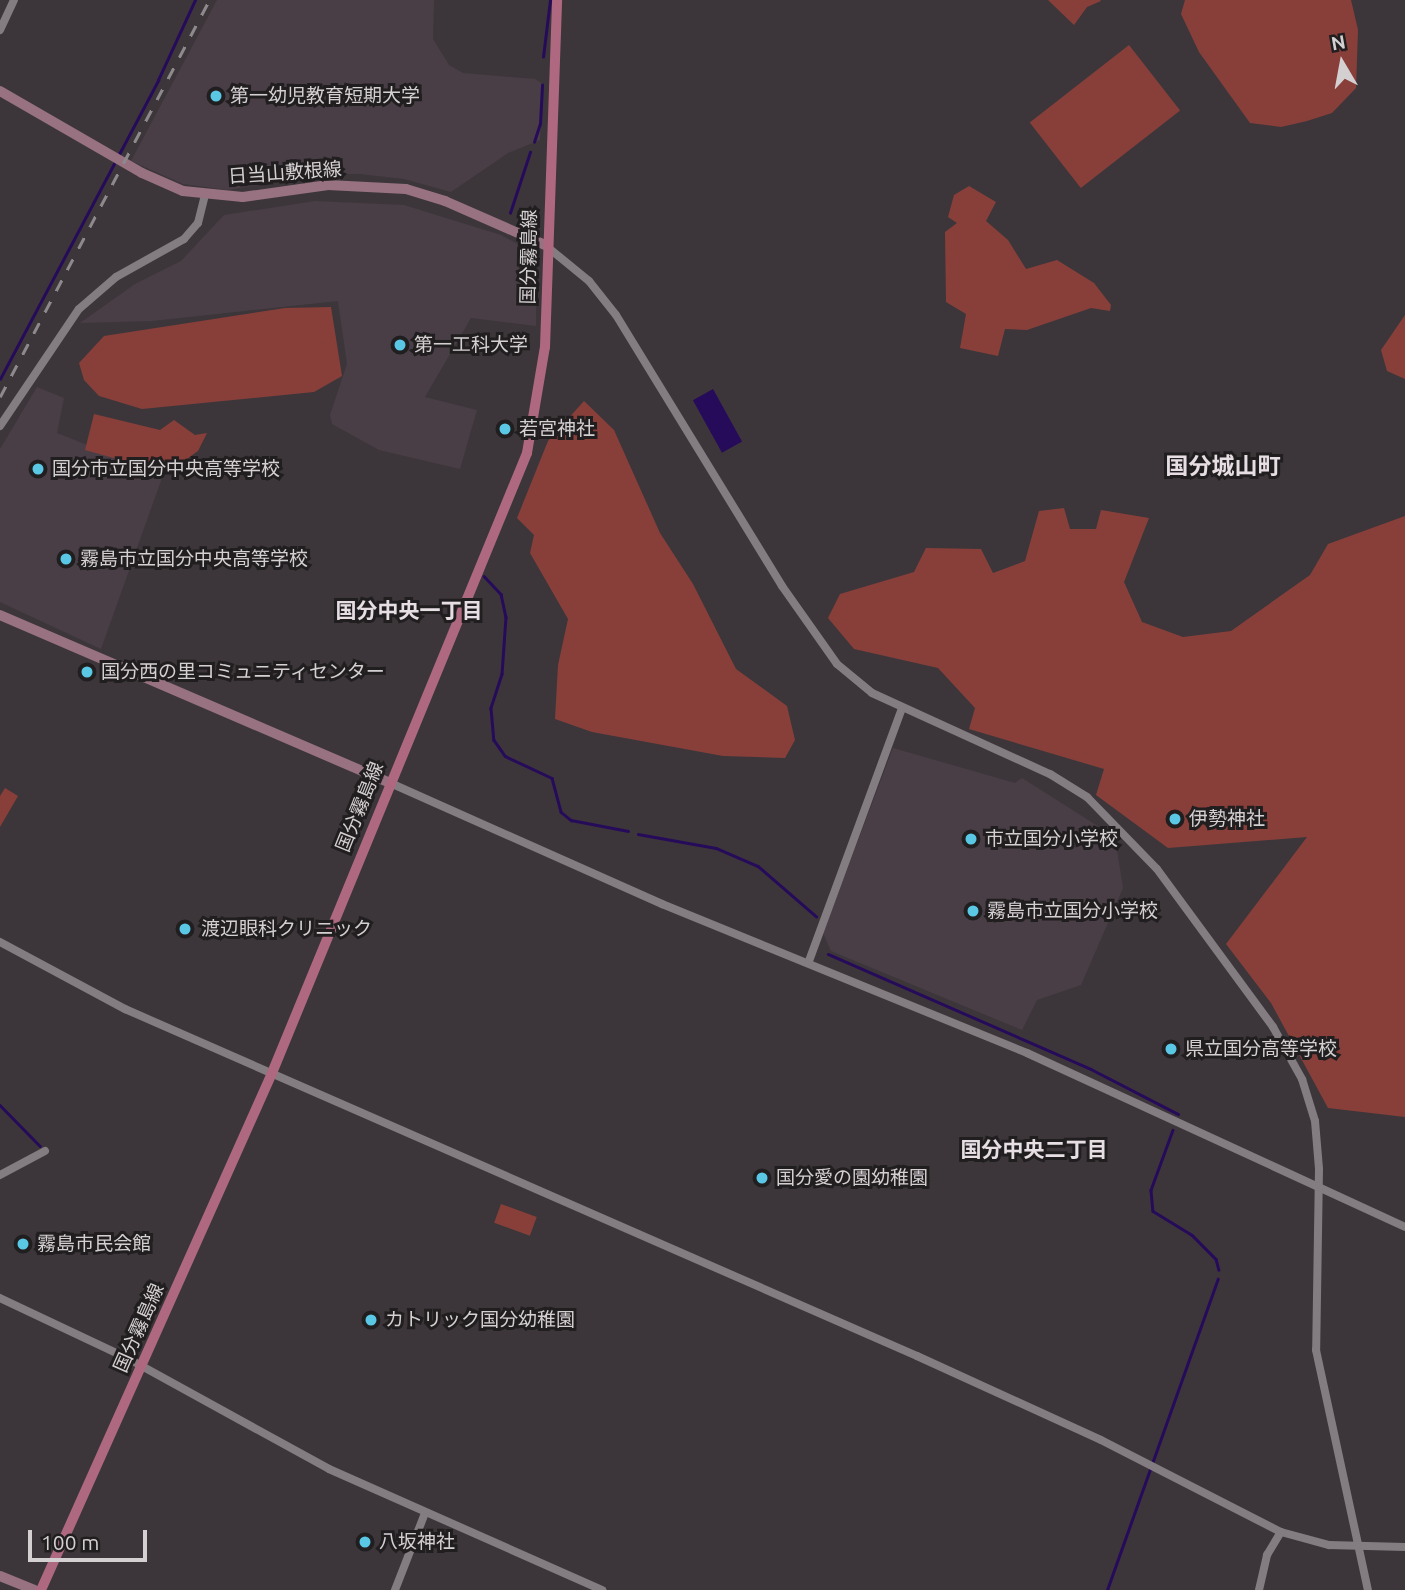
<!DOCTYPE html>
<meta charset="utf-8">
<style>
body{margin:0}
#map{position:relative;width:1405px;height:1590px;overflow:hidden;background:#3c363a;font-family:Ubuntu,"Noto Sans JP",sans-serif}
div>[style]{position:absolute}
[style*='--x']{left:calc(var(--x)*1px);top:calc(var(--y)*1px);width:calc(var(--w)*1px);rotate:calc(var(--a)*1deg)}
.built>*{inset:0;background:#493e46}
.green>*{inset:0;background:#883f3a;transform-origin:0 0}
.water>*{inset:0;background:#270b5b;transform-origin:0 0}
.stream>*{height:2.5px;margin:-1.25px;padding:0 1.25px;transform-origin:1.25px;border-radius:1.25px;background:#270b5b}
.tertiary>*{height:8px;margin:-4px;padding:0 4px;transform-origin:4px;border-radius:4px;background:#837c81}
.secondary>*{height:10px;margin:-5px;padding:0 5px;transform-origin:5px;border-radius:5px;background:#987281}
.primary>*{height:10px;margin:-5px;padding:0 5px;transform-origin:5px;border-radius:5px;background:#ae6980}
.rail>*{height:2.5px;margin-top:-1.25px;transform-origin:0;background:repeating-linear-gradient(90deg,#8e898c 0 12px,transparent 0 24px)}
.dots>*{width:19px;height:19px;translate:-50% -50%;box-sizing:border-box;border:4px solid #211e20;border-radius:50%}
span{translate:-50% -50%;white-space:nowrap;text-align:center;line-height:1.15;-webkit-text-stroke:6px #211e20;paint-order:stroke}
.poi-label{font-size:19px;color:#d4d0d2}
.left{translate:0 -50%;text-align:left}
.street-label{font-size:19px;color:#d4d0d2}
.neighbourhood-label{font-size:21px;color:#e6dee3;font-weight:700}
.quarter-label{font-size:23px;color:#e6dee3;font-weight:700}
.north{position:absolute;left:1307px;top:28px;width:70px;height:70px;-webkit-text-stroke:5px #211e20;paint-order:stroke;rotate:350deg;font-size:19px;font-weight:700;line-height:28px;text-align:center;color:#d4d0d2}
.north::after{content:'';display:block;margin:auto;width:24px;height:32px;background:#d4d0d2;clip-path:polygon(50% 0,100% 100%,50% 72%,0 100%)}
.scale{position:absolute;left:28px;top:1530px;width:119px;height:32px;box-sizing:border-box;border:4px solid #d4d0d2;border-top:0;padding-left:9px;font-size:21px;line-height:24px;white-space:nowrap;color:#d4d0d2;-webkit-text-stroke:5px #211e20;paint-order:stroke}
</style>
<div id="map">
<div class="built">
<div style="clip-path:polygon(217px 0,434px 0,433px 39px,449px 65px,463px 73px,535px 79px,543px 84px,540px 140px,508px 153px,451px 192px,404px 179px,360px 174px,324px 174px,228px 190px,183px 184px,131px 161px)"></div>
<div style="clip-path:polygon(315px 201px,404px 205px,501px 235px,536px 254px,536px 326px,471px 318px,425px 397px,477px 410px,460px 469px,379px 450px,332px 424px,330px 415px,347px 364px,338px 301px,152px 321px,80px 323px,135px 284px,181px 261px,224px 215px)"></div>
<div style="clip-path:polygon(37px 387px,64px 398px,57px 433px,163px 475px,101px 649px,0 602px,0 449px)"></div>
<div style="clip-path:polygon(893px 748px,1015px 783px,1022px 778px,1115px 837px,1123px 888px,1081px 985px,1037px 1000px,1022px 1030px,831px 951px,823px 933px)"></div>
</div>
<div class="green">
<div style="clip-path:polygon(1048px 0,1100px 0,1101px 1px,1087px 7px,1074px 25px)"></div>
<div style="clip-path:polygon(1185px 0,1351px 0,1358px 30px,1356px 88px,1332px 113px,1307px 121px,1281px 127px,1250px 123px,1199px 52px,1181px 14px)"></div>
<div style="left:1129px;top:45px;width:83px;height:126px;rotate:52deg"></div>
<div style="clip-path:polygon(969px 186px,996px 202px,986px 221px,1008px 240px,1026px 269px,1057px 260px,1094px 283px,1111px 305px,1110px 311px,1091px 308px,1027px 330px,1005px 329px,998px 356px,960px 348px,966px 314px,946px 302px,945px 232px,957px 223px,948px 217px,954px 195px)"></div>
<div style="clip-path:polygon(331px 307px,342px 376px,314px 392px,142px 409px,99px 396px,84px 380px,79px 363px,104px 336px,285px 308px)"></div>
<div style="clip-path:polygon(1405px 315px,1405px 379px,1387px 371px,1381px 350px)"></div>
<div style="clip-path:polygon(584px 401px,614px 430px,660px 533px,693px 584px,736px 669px,787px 706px,795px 740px,785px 758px,723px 756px,592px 732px,555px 719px,558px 665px,568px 619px,530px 553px,534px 535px,517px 518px,548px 441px)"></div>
<div style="clip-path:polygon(94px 414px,160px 430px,174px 420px,195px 435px,207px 433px,198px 451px,167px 473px,85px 450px)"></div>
<div style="clip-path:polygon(1064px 508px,1070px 529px,1096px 529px,1101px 510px,1149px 518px,1124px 582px,1142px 622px,1183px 637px,1231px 631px,1310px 575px,1328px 544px,1405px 516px,1405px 1117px,1328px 1108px,1271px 1003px,1226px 944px,1307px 837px,1168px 848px,1096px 795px,1104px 769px,969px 729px,975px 708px,938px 668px,854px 649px,828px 618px,840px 594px,914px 572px,926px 548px,981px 549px,993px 573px,1025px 561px,1039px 511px)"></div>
<div style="clip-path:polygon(5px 788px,18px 796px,0 827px,0 796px)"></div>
<div style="left:501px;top:1204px;width:38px;height:20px;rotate:20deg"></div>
</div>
<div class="water">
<div style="left:713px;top:389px;width:60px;height:23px;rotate:61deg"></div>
</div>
<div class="stream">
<div style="--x:543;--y:57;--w:57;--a:-83"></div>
<div style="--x:534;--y:142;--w:19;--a:-72"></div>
<div style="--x:540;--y:124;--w:39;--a:-87"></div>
<div style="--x:510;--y:213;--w:64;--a:-71.8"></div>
<div style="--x:0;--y:379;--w:338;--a:-62.1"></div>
<div style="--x:158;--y:80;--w:88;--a:-65.2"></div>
<div style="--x:484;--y:576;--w:25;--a:47"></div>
<div style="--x:501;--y:594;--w:24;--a:78"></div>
<div style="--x:506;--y:617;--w:57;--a:94"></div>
<div style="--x:502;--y:674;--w:36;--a:108"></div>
<div style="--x:491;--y:708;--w:32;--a:85"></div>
<div style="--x:494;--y:740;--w:19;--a:55"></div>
<div style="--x:505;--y:756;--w:52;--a:25.1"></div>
<div style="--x:552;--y:778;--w:35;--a:75"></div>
<div style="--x:561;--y:812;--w:13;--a:39"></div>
<div style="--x:571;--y:820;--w:58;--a:10.9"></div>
<div style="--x:638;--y:834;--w:79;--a:10.2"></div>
<div style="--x:716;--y:848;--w:46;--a:23.2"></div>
<div style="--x:758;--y:866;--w:77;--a:40.8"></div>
<div style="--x:828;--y:954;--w:287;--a:23.6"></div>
<div style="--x:1091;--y:1069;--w:98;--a:27.3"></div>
<div style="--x:0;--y:1105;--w:57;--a:45.7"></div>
<div style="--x:1173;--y:1130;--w:64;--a:110.1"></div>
<div style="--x:1151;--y:1190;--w:21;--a:85"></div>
<div style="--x:1153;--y:1211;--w:46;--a:31.6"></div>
<div style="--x:1192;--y:1235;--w:34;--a:45"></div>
<div style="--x:1216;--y:1259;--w:11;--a:75"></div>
<div style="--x:1107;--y:1590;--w:330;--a:-70.4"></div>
</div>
<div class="tertiary">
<div style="--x:0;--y:30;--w:33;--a:-65"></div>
<div style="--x:545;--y:245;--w:57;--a:39.3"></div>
<div style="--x:589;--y:281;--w:43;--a:51.5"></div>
<div style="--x:616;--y:315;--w:318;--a:58.5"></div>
<div style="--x:782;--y:586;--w:95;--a:54.8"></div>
<div style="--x:837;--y:664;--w:45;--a:39.6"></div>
<div style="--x:872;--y:693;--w:196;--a:24.5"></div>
<div style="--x:1050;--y:774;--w:44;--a:31.9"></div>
<div style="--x:1087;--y:797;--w:100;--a:45.8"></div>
<div style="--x:1157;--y:869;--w:196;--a:53.7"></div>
<div style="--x:1273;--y:1027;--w:60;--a:60.9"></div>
<div style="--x:1302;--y:1079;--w:44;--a:72.8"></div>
<div style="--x:1315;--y:1121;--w:48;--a:85.2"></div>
<div style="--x:1319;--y:1169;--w:181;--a:90.9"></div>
<div style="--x:1316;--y:1350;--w:246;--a:77.8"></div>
<div style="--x:0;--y:426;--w:141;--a:-56"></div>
<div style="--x:79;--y:309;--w:49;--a:-40.9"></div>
<div style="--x:116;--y:277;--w:78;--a:-29.2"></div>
<div style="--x:184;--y:239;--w:21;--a:-49"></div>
<div style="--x:198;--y:223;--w:30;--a:-76"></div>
<div style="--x:388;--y:782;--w:300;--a:24"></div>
<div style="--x:662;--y:904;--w:394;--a:22.2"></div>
<div style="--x:1027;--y:1053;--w:416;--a:24.7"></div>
<div style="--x:0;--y:942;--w:142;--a:28.2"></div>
<div style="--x:125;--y:1009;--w:865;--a:23.66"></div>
<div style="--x:917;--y:1356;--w:202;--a:24.5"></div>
<div style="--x:1101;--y:1440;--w:202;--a:27.1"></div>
<div style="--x:1281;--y:1532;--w:50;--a:15.2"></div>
<div style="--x:1329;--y:1545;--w:76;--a:1.5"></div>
<div style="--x:809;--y:961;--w:270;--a:-69.8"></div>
<div style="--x:0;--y:1175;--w:51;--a:-28.1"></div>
<div style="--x:0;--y:1298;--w:143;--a:25.3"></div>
<div style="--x:129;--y:1359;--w:228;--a:28.8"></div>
<div style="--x:329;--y:1469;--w:299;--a:23.9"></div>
<div style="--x:395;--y:1590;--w:83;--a:-68.7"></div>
<div style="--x:1259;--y:1590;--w:36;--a:-77"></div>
<div style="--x:1267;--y:1555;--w:27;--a:-59"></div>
</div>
<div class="secondary">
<div style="--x:0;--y:91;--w:164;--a:30"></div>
<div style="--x:142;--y:173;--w:45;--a:23.7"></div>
<div style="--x:183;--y:191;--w:60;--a:5.7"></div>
<div style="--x:243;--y:197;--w:86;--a:-8"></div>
<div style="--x:328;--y:185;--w:78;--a:2.9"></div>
<div style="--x:406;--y:189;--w:41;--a:17.1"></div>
<div style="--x:445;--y:201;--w:109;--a:23.7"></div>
<div style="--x:0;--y:615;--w:422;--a:23.3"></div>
<div style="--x:0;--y:1576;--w:37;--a:22"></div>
</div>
<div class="primary">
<div style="--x:41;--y:1590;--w:566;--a:-65.92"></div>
<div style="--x:272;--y:1073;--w:670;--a:-67.64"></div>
<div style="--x:527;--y:453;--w:108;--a:-80.4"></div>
<div style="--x:545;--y:347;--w:347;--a:-88"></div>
</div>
<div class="rail">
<div style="--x:0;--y:397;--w:449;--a:-62.2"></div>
</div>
<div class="dots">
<div style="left:216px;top:96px;background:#5ac8e5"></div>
<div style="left:400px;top:345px;background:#5ac8e5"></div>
<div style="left:505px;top:429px;background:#5ac8e5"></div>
<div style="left:38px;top:469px;background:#5ac8e5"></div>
<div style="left:66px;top:559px;background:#5ac8e5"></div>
<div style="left:87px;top:672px;background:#5ac8e5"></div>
<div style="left:1175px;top:819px;background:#5ac8e5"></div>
<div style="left:971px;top:839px;background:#5ac8e5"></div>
<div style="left:973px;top:911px;background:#5ac8e5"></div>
<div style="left:185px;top:929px;background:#5ac8e5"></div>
<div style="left:1171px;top:1049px;background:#5ac8e5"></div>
<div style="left:762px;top:1178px;background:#5ac8e5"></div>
<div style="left:23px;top:1244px;background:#5ac8e5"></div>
<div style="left:371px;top:1320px;background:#5ac8e5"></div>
<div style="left:365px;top:1542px;background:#5ac8e5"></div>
</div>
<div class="poi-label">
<span class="left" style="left:230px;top:96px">第一幼児教育短期大学</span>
<span class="left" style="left:414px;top:345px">第一工科大学</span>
<span class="left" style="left:519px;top:429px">若宮神社</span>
<span class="left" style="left:52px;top:469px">国分市立国分中央高等学校</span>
<span class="left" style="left:80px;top:559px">霧島市立国分中央高等学校</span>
<span class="left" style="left:101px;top:672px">国分西の里コミュニティセンター</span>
<span class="left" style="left:1189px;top:819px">伊勢神社</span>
<span class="left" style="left:985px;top:839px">市立国分小学校</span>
<span class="left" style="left:987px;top:911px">霧島市立国分小学校</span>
<span class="left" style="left:201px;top:929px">渡辺眼科クリニック</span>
<span class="left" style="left:1185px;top:1049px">県立国分高等学校</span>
<span class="left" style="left:776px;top:1178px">国分愛の園幼稚園</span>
<span class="left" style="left:37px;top:1244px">霧島市民会館</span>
<span class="left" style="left:385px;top:1320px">カトリック国分幼稚園</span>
<span class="left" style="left:379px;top:1542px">八坂神社</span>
</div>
<div class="street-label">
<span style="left:285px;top:173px;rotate:-4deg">日当山敷根線</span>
<span style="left:529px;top:257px;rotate:-89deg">国分霧島線</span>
<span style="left:360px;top:807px;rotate:-68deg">国分霧島線</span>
<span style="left:139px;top:1328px;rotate:-66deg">国分霧島線</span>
</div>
<div class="neighbourhood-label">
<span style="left:409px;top:610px">国分中央一丁目</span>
<span style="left:1034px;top:1149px">国分中央二丁目</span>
</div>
<div class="quarter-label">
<span style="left:1223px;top:466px">国分城山町</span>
</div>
<div class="north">N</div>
<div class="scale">100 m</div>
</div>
